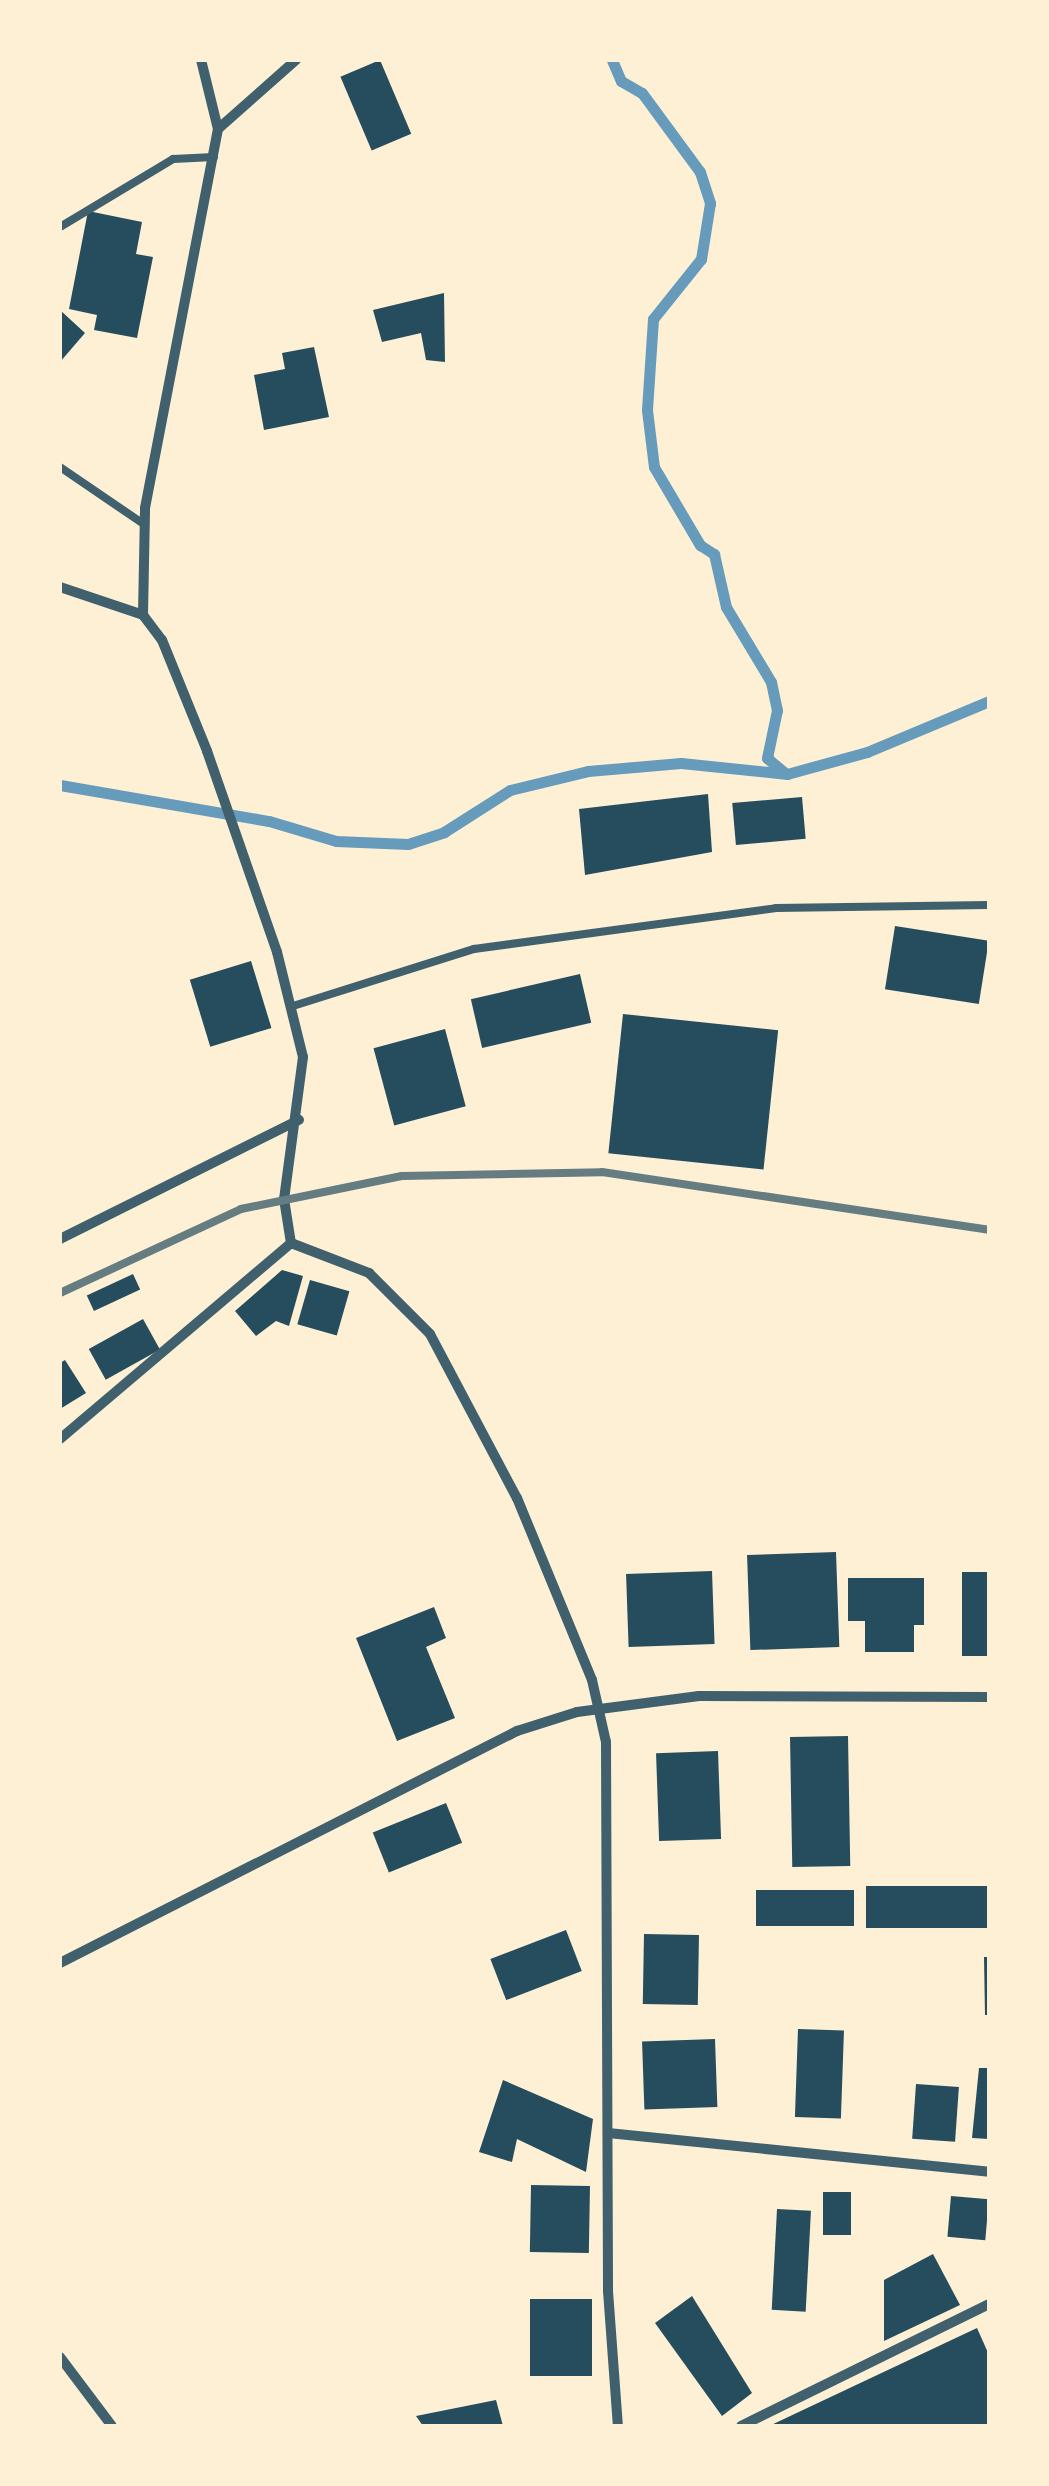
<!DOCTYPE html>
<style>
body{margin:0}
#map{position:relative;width:1049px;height:2486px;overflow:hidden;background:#fdf0d5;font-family:Raleway,sans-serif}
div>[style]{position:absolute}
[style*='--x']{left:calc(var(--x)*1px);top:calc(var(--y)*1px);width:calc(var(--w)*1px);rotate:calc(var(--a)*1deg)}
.stream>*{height:11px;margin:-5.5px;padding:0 5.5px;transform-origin:5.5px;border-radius:5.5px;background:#669bbc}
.building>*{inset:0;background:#264d5e;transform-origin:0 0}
.service>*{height:8px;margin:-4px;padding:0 4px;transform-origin:4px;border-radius:4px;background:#3f606c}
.minor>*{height:10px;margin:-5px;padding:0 5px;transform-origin:5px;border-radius:5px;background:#3f606c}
.rail>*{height:8px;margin:-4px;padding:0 4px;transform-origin:4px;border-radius:4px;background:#657d81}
span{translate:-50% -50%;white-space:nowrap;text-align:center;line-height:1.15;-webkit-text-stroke:8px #fdf0d5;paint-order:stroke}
.frame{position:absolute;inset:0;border:62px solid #fdf0d5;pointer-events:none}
</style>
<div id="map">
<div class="stream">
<div style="--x:612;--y:60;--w:23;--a:67"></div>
<div style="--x:621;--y:81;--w:24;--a:30"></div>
<div style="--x:642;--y:93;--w:98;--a:53.7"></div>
<div style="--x:700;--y:172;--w:33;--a:72"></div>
<div style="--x:710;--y:203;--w:57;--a:99.1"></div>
<div style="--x:701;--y:259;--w:77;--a:128.7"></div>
<div style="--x:653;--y:319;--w:91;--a:93.8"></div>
<div style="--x:647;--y:410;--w:57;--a:83"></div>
<div style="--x:654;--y:467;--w:91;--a:59.5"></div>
<div style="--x:700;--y:545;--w:17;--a:33"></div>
<div style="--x:714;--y:554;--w:54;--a:77.2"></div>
<div style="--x:726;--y:607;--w:87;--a:59"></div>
<div style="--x:771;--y:682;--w:29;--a:78"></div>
<div style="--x:777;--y:710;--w:49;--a:101.8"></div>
<div style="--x:767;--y:758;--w:23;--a:40"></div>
<div style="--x:60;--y:785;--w:212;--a:9.8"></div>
<div style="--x:269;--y:821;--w:70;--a:16.6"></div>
<div style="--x:336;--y:841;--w:72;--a:2.4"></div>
<div style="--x:408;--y:844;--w:38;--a:-18"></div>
<div style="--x:444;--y:832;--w:78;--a:-32.5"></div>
<div style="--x:510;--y:790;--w:80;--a:-13.7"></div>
<div style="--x:588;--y:771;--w:93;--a:-4.9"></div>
<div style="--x:681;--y:763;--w:107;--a:5.9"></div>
<div style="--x:787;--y:774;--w:83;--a:-15.4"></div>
<div style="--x:867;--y:752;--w:132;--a:-22.7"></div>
</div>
<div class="building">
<div style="left:380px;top:60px;width:80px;height:43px;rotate:67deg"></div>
<div style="clip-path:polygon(88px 211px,142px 222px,136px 254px,153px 257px,137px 338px,94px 330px,97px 315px,69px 309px)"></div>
<div style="clip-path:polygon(444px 293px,445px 362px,426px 360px,421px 333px,382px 342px,373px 310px)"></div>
<div style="clip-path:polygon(60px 310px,85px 333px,60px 362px)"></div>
<div style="clip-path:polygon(314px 347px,329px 417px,264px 430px,254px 375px,285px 369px,282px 353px)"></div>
<div style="clip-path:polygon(708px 794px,712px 852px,585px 875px,579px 809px)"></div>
<div style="left:802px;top:797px;width:42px;height:70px;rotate:85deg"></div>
<div style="left:895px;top:926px;width:95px;height:64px;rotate:9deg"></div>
<div style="left:251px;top:961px;width:70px;height:64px;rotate:73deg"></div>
<div style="left:580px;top:974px;width:50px;height:112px;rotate:77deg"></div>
<div style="left:623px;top:1014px;width:156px;height:140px;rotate:6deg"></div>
<div style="left:445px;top:1029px;width:80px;height:74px;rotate:75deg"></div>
<div style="clip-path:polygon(282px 1270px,303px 1276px,289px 1326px,276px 1321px,256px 1336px,235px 1311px)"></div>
<div style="left:133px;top:1274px;width:17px;height:51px;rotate:65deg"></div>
<div style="left:310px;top:1280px;width:41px;height:46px;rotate:16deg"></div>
<div style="left:143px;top:1319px;width:35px;height:62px;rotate:61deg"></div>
<div style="clip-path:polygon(65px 1360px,86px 1393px,60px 1409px,60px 1363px)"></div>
<div style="left:836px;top:1552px;width:95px;height:89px;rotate:88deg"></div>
<div style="left:712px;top:1571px;width:73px;height:86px;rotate:88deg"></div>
<div style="left:962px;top:1572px;width:27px;height:84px"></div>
<div style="clip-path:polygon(848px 1578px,924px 1578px,924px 1625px,914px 1625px,914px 1652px,865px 1652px,865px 1621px,848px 1621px)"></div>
<div style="clip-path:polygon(434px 1607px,446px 1638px,426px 1647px,455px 1718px,397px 1741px,356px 1638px)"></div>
<div style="left:848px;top:1736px;width:130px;height:58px;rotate:89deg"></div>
<div style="left:718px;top:1751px;width:88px;height:62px;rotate:88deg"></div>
<div style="left:446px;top:1803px;width:43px;height:79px;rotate:68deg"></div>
<div style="left:989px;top:1886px;width:42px;height:123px;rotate:90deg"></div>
<div style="left:854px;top:1890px;width:36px;height:98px;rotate:90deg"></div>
<div style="left:566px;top:1930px;width:44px;height:81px;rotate:69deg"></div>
<div style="left:644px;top:1934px;width:55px;height:70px;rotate:1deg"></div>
<div style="clip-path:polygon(984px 1957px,989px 1957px,989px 2015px,985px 2015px)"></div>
<div style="left:798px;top:2029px;width:46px;height:88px;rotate:2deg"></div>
<div style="left:715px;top:2039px;width:68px;height:73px;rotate:88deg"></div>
<div style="clip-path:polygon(979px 2068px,989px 2068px,989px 2139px,972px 2138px)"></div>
<div style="clip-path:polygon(503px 2080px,593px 2119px,586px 2172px,517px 2139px,512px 2162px,479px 2152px)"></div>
<div style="left:916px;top:2084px;width:43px;height:55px;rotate:4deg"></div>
<div style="left:531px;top:2185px;width:59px;height:67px;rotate:1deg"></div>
<div style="left:823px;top:2192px;width:28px;height:43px"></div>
<div style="left:951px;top:2196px;width:38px;height:41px;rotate:5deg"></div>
<div style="left:777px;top:2209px;width:34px;height:101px;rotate:3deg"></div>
<div style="clip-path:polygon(933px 2254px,960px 2305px,884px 2341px,884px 2280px)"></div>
<div style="clip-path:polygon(692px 2296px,752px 2393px,722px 2416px,655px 2323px)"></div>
<div style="left:530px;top:2299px;width:62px;height:77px"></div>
<div style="clip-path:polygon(977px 2328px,989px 2355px,989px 2426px,769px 2426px)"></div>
<div style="clip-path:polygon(496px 2400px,503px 2426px,423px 2426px,416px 2416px)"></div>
</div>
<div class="service">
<div style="--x:60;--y:227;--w:132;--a:-31"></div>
<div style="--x:173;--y:159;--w:41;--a:-2.8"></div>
<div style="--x:60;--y:467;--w:103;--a:34.3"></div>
<div style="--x:293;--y:1006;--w:190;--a:-17.5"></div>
<div style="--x:474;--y:949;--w:305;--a:-7.7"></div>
<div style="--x:776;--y:908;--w:213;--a:-0.8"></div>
</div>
<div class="minor">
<div style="--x:218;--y:129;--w:104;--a:-41.5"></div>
<div style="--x:60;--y:587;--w:88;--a:18.6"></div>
<div style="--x:143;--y:615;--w:31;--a:53"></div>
<div style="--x:162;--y:640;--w:120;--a:67.9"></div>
<div style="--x:207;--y:751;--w:213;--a:70.8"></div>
<div style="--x:277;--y:952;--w:108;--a:76.1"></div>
<div style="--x:303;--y:1057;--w:143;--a:97.6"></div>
<div style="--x:284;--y:1199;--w:45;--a:81"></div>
<div style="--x:143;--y:615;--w:107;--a:-88.9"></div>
<div style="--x:145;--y:508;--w:386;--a:-79.1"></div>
<div style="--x:218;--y:129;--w:71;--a:-103.8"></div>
<div style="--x:60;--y:1239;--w:267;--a:-26.5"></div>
<div style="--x:291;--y:1243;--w:84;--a:21"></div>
<div style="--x:369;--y:1273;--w:86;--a:45"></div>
<div style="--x:430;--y:1334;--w:186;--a:62.1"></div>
<div style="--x:517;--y:1498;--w:197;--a:67.6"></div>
<div style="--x:592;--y:1680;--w:64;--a:77.3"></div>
<div style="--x:606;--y:1742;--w:549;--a:89.79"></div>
<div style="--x:608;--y:2291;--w:135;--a:85.8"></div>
<div style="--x:60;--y:1439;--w:303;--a:-40.3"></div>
<div style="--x:60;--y:1963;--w:513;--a:-26.92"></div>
<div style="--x:517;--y:1731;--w:63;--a:-17.6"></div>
<div style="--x:577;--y:1712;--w:123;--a:-7.5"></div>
<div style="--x:699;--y:1696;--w:290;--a:0.2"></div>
<div style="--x:608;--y:2133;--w:383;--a:5.8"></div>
<div style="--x:60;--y:2357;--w:86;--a:53"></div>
<div style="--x:741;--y:2426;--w:276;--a:-26.2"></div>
</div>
<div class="rail">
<div style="--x:60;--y:1293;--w:200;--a:-24.9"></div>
<div style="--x:241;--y:1209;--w:164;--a:-11.6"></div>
<div style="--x:402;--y:1176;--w:200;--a:-1.1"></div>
<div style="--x:602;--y:1172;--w:391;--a:8.5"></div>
</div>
<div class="frame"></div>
</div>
